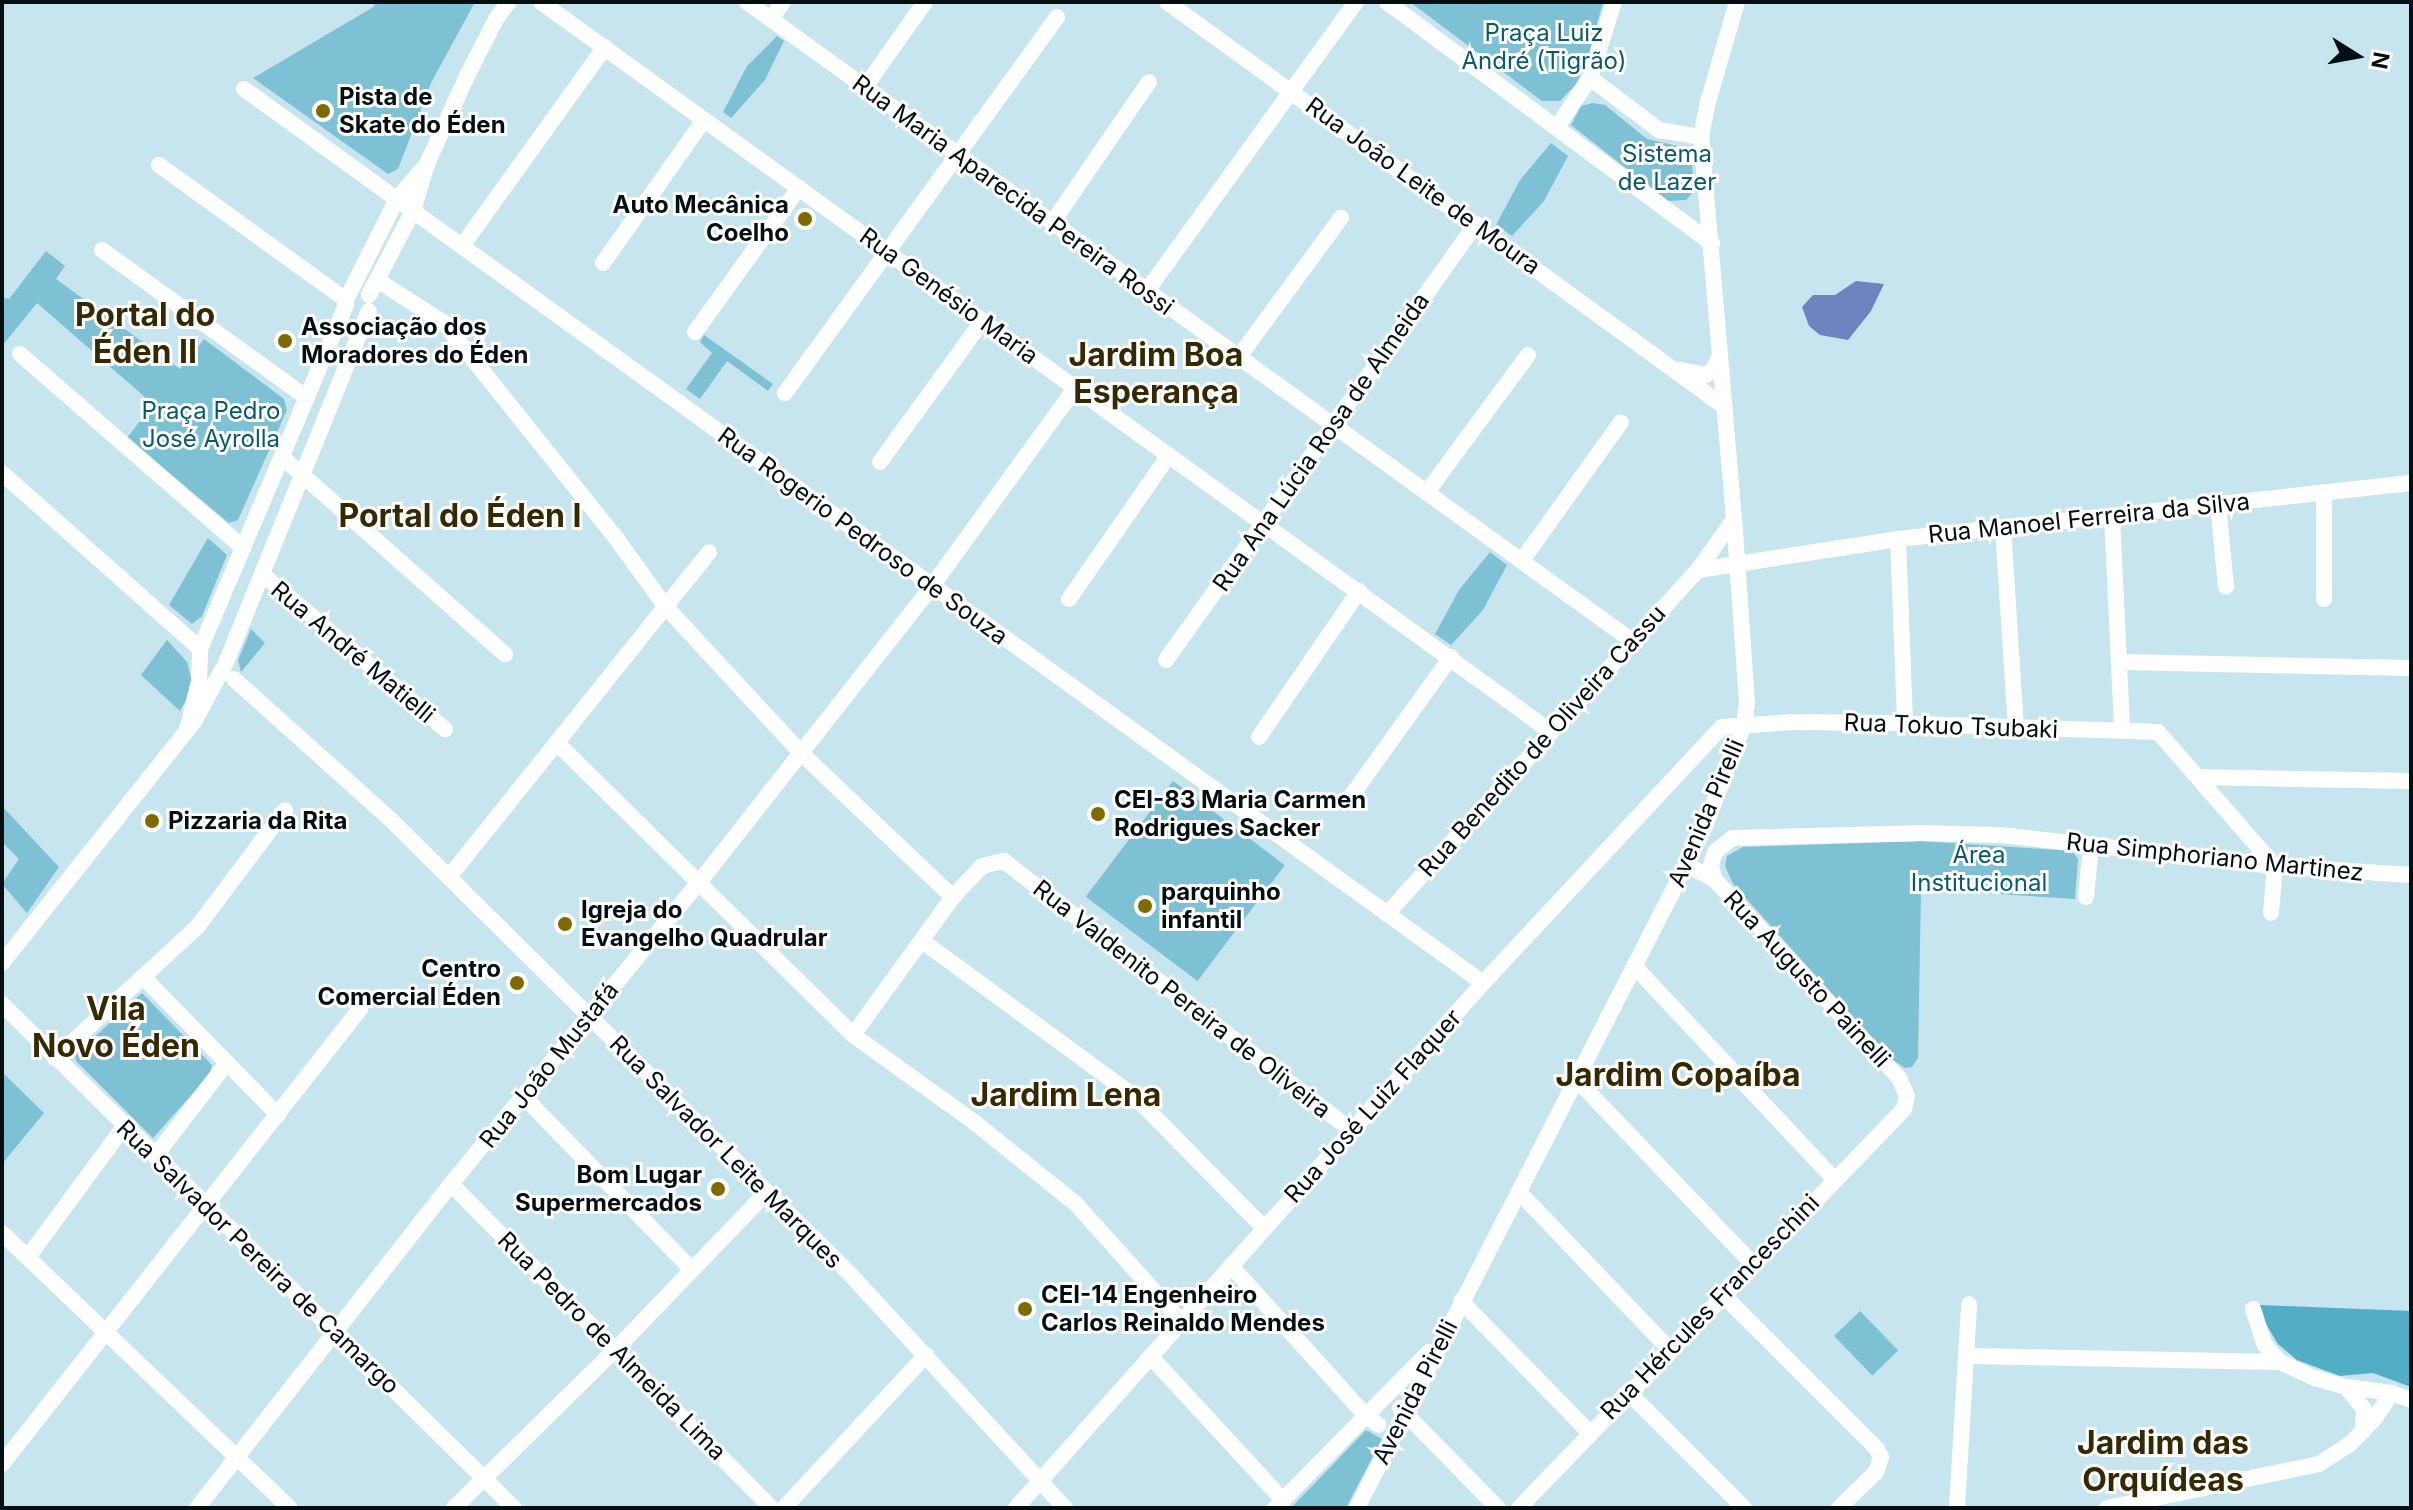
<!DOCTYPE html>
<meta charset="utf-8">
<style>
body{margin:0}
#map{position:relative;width:2413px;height:1510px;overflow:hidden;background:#c6e5ee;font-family:Inter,sans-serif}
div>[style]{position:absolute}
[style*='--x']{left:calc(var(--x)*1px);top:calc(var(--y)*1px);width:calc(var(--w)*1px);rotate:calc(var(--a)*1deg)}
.green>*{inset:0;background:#7ec1d5;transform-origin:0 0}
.forest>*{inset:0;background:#52adc7}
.water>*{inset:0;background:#6e83bf}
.minor>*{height:16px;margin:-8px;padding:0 8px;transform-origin:8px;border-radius:8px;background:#fff}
.dots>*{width:22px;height:22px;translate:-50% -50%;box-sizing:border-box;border:4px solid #fff;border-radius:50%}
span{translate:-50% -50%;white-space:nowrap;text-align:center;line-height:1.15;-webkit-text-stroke:6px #fff;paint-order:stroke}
.park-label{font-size:24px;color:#0b5a6c}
.poi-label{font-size:24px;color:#050f12;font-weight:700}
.left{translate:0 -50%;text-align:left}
.right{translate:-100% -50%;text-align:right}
.street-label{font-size:24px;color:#050f12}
.district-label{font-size:32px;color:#342900;font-weight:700}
.frame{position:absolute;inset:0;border:4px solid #050f12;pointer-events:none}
.north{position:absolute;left:2317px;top:16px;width:80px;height:80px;-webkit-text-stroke:6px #fff;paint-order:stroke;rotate:101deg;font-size:22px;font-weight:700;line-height:32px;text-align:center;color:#050f12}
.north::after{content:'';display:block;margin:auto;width:28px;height:36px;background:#050f12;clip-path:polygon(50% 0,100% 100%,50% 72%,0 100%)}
</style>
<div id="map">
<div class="green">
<div style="clip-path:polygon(372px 2px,475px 2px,431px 83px,398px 169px,388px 174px,253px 78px,375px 6px)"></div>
<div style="clip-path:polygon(1410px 2px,1603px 2px,1587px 61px,1576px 84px,1560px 101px,1542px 101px)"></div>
<div style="clip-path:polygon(777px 36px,784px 41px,765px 80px,731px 118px,723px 112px,747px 66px)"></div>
<div style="clip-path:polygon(1593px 103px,1605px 105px,1647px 139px,1691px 149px,1694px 191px,1686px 200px,1668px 201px,1571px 125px,1581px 106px)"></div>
<div style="clip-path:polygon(1551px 143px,1568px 156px,1544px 201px,1512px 236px,1496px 225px,1520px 180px)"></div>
<div style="clip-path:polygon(46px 251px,65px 266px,56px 279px,180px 369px,204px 339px,284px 399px,287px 410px,238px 520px,229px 523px,127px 438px,153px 404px,37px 303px,2px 346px,2px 297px,9px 299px)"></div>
<div style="clip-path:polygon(704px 335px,773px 384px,768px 391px,727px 361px,700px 399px,686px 389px,712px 353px,700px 342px)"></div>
<div style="clip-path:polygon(208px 538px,227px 555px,202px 616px,192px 624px,169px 605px)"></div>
<div style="clip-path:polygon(1490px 552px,1507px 565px,1483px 610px,1451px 645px,1435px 634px,1459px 590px)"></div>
<div style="clip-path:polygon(251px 629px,265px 643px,241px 672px,238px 660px)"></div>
<div style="clip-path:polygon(167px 640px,187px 662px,191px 678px,191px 691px,180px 711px,141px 675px)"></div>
<div style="left:1173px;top:781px;width:140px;height:145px;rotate:37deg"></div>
<div style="clip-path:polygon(2px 806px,59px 867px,27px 913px,2px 884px,19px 859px,2px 842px)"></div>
<div style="clip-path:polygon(1921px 841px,2072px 851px,2078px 859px,2075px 899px,1921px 889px,1918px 1058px,1912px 1067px,1905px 1068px,1890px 1058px,1733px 884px,1725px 866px,1727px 856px,1743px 847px)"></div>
<div style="clip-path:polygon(142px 993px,212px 1065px,210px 1074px,153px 1138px,76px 1061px,75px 1055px)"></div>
<div style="clip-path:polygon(2px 1072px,44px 1113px,2px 1164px)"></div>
<div style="left:1860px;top:1311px;width:55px;height:36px;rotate:46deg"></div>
<div style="clip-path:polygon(1366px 1430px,1382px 1439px,1346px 1508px,1291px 1508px)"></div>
</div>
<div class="forest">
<div style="clip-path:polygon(2259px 1305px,2411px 1311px,2411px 1387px,2373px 1373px,2340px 1376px,2297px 1360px,2278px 1344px,2264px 1321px)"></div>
</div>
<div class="water">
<div style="clip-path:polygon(1856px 281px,1884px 284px,1871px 311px,1848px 340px,1820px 335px,1809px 326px,1802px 307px,1813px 295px,1835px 295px)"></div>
</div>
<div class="minor">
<div style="--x:541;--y:2;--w:1245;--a:35.85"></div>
<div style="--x:747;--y:2;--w:1090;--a:35.82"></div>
<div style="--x:1167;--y:2;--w:689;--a:35.97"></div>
<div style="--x:1387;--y:2;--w:405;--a:36.6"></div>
<div style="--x:771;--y:19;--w:21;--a:-55"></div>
<div style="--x:1590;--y:78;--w:86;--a:37"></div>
<div style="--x:1659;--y:130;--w:43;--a:9.5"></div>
<div style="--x:865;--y:87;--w:104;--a:-54.8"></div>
<div style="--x:244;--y:89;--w:1528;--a:35.81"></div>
<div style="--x:1557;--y:127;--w:59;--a:-56"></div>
<div style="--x:1590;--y:78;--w:80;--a:-72.5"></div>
<div style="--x:159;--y:165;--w:231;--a:35.8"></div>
<div style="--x:1052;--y:223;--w:171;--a:-55.5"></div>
<div style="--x:462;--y:246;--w:245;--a:-54.3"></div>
<div style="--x:102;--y:250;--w:251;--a:35.8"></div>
<div style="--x:603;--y:263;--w:175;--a:-54.8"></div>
<div style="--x:377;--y:280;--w:78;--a:32.5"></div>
<div style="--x:443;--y:322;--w:277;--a:51.3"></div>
<div style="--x:616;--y:538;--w:84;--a:54.2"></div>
<div style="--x:665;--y:606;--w:200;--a:47.2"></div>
<div style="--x:801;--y:753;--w:209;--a:43.5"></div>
<div style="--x:1146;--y:292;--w:358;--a:-54.1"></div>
<div style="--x:369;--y:295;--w:95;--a:-62.4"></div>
<div style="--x:413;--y:211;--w:49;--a:-73.4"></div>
<div style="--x:427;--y:164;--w:94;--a:-65.6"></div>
<div style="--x:466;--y:78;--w:66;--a:-63"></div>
<div style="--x:496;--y:19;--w:21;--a:-53"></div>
<div style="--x:348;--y:296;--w:109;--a:-63.2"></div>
<div style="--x:397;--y:199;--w:46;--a:-49.4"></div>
<div style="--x:695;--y:332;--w:178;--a:-54.2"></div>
<div style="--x:20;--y:354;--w:296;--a:41"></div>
<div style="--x:1238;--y:358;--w:174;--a:-53.7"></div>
<div style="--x:1680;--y:370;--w:26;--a:11"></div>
<div style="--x:1706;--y:375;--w:9;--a:-36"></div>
<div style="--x:1713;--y:370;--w:17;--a:-65"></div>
<div style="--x:785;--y:393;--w:464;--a:-54.1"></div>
<div style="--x:282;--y:457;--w:298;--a:41.5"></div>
<div style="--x:880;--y:462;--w:175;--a:-54"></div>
<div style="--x:2;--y:473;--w:265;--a:41.6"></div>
<div style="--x:1427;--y:492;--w:170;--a:-53.6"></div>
<div style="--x:2218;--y:504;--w:83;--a:84.5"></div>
<div style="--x:2112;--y:516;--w:215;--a:87.3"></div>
<div style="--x:2003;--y:528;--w:199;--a:86.3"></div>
<div style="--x:1898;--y:539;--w:184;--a:87.8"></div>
<div style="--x:1523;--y:559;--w:168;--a:-54.4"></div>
<div style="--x:1698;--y:570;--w:202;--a:-8.8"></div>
<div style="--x:1898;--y:539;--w:516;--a:-6.23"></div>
<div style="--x:262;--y:574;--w:240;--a:40.3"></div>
<div style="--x:1069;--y:599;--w:175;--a:-55.2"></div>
<div style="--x:2324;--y:599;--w:107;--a:-90"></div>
<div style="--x:1166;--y:660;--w:535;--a:-54.59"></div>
<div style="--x:2119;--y:662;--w:292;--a:1.2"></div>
<div style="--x:225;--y:665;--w:382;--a:-67.9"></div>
<div style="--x:234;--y:679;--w:212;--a:41.9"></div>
<div style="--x:392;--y:821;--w:643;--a:44.68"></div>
<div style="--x:849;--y:1273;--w:319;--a:47.4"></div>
<div style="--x:187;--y:730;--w:50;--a:-76.2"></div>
<div style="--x:199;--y:681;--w:32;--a:-88"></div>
<div style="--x:200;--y:649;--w:374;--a:-67"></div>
<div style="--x:1259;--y:737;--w:177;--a:-55.6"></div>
<div style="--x:557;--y:743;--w:416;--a:44.6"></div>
<div style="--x:853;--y:1035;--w:149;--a:35.7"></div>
<div style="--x:974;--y:1122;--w:131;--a:38.8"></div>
<div style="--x:1076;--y:1204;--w:159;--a:48.1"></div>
<div style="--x:2198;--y:777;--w:213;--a:1.1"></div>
<div style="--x:1349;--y:799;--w:175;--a:-54.3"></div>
<div style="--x:449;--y:877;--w:416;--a:-51.3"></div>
<div style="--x:1714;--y:879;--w:14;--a:-102"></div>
<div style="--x:1711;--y:865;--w:14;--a:-73"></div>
<div style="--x:1715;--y:852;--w:22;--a:-39"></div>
<div style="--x:1732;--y:838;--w:186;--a:-1.5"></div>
<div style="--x:1918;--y:833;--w:83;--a:1.4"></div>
<div style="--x:2001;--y:835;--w:276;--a:6.5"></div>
<div style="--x:2275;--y:866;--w:136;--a:3.8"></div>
<div style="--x:2086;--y:897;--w:52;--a:-84.5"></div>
<div style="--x:1387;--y:914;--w:464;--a:-47.9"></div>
<div style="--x:1698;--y:570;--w:62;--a:-54.8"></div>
<div style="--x:922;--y:941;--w:264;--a:36.2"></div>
<div style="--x:1135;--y:1097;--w:184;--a:45.4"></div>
<div style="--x:2;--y:963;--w:310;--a:-51.5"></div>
<div style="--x:195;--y:720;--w:57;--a:-61.6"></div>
<div style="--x:1635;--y:967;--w:292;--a:46.8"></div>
<div style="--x:143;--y:977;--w:193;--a:45.6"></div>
<div style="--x:2;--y:1004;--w:718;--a:44.55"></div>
<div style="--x:853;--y:1035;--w:170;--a:-54.1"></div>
<div style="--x:953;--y:897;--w:42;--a:-46.9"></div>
<div style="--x:982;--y:866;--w:23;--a:-13"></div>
<div style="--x:1004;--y:861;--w:440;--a:37.8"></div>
<div style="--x:55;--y:1058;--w:195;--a:-42.7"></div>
<div style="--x:198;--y:926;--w:145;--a:-53.1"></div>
<div style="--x:1578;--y:1081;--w:253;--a:46.3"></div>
<div style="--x:524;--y:1097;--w:241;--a:45.8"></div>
<div style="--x:155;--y:1156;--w:118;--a:-52.3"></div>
<div style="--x:451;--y:1184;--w:456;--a:45.3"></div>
<div style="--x:1519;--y:1192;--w:219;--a:46.3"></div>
<div style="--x:2;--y:1233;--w:398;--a:43.7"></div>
<div style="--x:28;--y:1257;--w:162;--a:-53.6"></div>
<div style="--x:1231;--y:1266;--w:203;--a:48"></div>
<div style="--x:1367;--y:1417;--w:14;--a:34"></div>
<div style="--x:1723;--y:1295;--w:218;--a:45"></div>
<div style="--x:1877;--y:1449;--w:9;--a:63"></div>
<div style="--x:1881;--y:1457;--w:16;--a:108"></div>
<div style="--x:1876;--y:1472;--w:52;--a:135.8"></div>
<div style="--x:1461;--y:1301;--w:183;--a:45.7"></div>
<div style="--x:2253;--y:1309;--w:38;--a:72"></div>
<div style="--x:2265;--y:1345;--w:23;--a:49"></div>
<div style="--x:2280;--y:1362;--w:38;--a:25"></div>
<div style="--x:2315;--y:1378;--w:32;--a:16"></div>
<div style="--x:2346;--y:1387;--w:46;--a:7.4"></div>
<div style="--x:2392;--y:1393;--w:20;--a:20"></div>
<div style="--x:1967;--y:1356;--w:313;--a:1.1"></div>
<div style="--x:1151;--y:1357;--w:195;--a:47.3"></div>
<div style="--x:2346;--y:1387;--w:28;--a:51"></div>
<div style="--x:2364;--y:1409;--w:22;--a:93"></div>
<div style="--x:1628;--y:1392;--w:164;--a:45"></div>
<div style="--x:1400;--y:1408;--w:140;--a:45.6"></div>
<div style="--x:2;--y:1464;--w:579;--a:-51.8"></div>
<div style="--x:197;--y:1508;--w:412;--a:-51.9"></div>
<div style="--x:451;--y:1184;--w:387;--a:-50.6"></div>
<div style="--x:697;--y:885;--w:380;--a:-51.8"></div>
<div style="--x:932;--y:586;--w:246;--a:-54.1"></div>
<div style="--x:454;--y:1508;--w:227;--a:-44.5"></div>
<div style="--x:616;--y:1349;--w:216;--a:-46.1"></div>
<div style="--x:784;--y:1508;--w:209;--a:-47.1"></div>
<div style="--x:1016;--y:1508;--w:703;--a:-48.35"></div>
<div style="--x:1483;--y:983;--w:350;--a:-47"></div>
<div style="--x:1722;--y:727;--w:72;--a:-4"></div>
<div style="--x:1794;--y:722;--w:95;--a:0.6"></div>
<div style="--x:1889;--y:723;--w:269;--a:1.9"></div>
<div style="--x:2158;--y:732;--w:178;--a:48.9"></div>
<div style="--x:2275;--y:866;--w:47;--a:94.9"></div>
<div style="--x:1275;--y:1508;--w:219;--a:-45.4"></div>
<div style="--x:1357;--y:1508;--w:722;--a:-62.9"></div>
<div style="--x:1686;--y:865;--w:43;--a:-64"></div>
<div style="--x:1705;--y:826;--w:108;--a:-68.9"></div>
<div style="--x:1744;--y:725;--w:22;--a:-82"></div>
<div style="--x:1747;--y:703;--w:184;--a:-94"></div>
<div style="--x:1734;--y:519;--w:383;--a:-94.9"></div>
<div style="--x:1701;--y:137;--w:36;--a:-79"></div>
<div style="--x:1708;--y:102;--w:104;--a:-73.8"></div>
<div style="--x:1519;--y:1508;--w:554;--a:-46.02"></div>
<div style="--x:1904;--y:1109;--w:13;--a:-77"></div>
<div style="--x:1907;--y:1096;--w:20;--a:-114"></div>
<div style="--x:1899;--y:1078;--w:272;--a:-132.9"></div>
<div style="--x:1714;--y:879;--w:31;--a:-153"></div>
<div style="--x:1957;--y:1508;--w:204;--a:-86.6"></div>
<div style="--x:2107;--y:1508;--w:217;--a:-11.7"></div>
<div style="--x:2319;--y:1464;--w:37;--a:-33"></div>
<div style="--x:2350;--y:1444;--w:36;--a:-46"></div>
<div style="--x:2375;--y:1418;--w:30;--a:-56"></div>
</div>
<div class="dots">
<div style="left:323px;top:111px;background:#7f6900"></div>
<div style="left:805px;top:219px;background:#7f6900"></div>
<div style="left:285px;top:341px;background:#7f6900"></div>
<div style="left:1098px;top:814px;background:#7f6900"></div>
<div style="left:152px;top:821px;background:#7f6900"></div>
<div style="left:1145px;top:906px;background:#7f6900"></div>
<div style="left:565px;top:924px;background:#7f6900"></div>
<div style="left:517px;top:983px;background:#7f6900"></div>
<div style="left:718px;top:1189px;background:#7f6900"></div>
<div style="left:1025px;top:1309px;background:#7f6900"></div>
</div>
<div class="park-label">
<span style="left:1544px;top:47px">Praça Luiz<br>André (Tigrão)</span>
<span style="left:1667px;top:168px">Sistema<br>de Lazer</span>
<span style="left:211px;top:425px">Praça Pedro<br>José Ayrolla</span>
<span style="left:1979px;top:869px">Área<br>Institucional</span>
</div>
<div class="poi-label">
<span class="left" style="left:339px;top:111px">Pista de<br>Skate do Éden</span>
<span class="right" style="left:789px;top:219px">Auto Mecânica<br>Coelho</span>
<span class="left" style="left:301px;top:341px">Associação dos<br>Moradores do Éden</span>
<span class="left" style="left:1114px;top:814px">CEI-83 Maria Carmen<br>Rodrigues Sacker</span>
<span class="left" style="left:168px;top:821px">Pizzaria da Rita</span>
<span class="left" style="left:1161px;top:906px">parquinho<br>infantil</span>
<span class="left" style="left:581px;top:924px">Igreja do<br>Evangelho Quadrular</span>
<span class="right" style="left:501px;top:983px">Centro<br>Comercial Éden</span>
<span class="right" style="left:702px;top:1189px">Bom Lugar<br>Supermercados</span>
<span class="left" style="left:1041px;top:1309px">CEI-14 Engenheiro<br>Carlos Reinaldo Mendes</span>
</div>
<div class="street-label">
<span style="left:1423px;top:186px;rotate:36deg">Rua João Leite de Moura</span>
<span style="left:1013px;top:195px;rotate:36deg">Rua Maria Aparecida Pereira Rossi</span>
<span style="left:949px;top:296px;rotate:36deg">Rua Genésio Maria</span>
<span style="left:1321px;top:442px;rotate:-55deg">Rua Ana Lúcia Rosa de Almeida</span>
<span style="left:2089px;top:518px;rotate:-6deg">Rua Manoel Ferreira da Silva</span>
<span style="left:863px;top:536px;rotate:36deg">Rua Rogerio Pedroso de Souza</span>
<span style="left:353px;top:652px;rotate:40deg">Rua André Matielli</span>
<span style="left:1951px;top:726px;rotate:2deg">Rua Tokuo Tsubaki</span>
<span style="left:1542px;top:741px;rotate:-48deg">Rua Benedito de Oliveira Cassu</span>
<span style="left:1706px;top:813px;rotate:-67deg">Avenida Pirelli</span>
<span style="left:2215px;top:857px;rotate:6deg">Rua Simphoriano Martinez</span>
<span style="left:1807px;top:979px;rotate:47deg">Rua Augusto Painelli</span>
<span style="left:1182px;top:999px;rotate:38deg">Rua Valdenito Pereira de Oliveira</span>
<span style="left:549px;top:1065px;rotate:-51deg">Rua João Mustafá</span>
<span style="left:1373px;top:1106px;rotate:-48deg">Rua José Luiz Flaquer</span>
<span style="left:726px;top:1152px;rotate:45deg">Rua Salvador Leite Marques</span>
<span style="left:258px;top:1257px;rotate:44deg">Rua Salvador Pereira de Camargo</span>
<span style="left:1710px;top:1307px;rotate:-46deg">Rua Hércules Franceschini</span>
<span style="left:612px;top:1346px;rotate:45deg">Rua Pedro de Almeida Lima</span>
<span style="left:1415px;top:1392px;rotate:-63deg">Avenida Pirelli</span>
</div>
<div class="district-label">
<span style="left:145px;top:334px">Portal do<br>Éden II</span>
<span style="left:1156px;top:374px">Jardim Boa<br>Esperança</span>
<span style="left:460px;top:516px">Portal do Éden I</span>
<span style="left:116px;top:1028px">Vila<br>Novo Éden</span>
<span style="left:1678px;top:1075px">Jardim Copaíba</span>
<span style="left:1066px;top:1095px">Jardim Lena</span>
<span style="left:2163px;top:1462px">Jardim das<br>Orquídeas</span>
</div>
<div class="frame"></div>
<div class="north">N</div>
</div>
